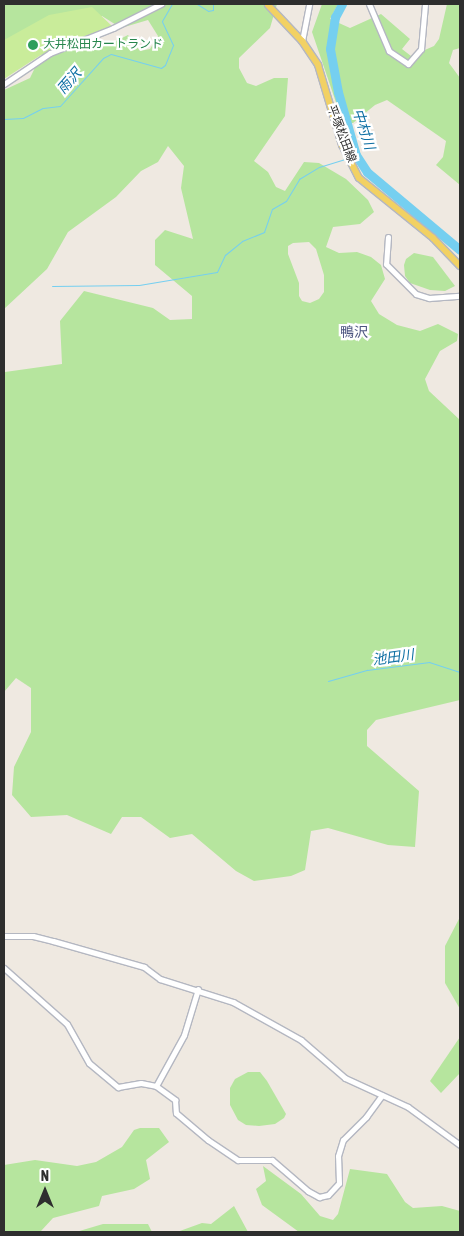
<!DOCTYPE html>
<meta charset="utf-8">
<style>
body{margin:0}
#map{position:relative;width:464px;height:1236px;overflow:hidden;background:#efe9e1;font-family:"Asap Condensed","Noto Sans JP",sans-serif}
div>[style]{position:absolute}
[style*='--x']{left:calc(var(--x)*1px);top:calc(var(--y)*1px);width:calc(var(--w)*1px);rotate:calc(var(--a)*1deg)}
.green>*{inset:0;background:#b6e59e}
.pitch>*{inset:0;background:#c9ec9a}
.stream>*{height:1px;margin:-0.5px;padding:0 0.5px;transform-origin:0.5px;border-radius:0.5px;background:#75cff0}
.river>*{height:9px;margin:-4.5px;padding:0 4.5px;transform-origin:4.5px;border-radius:4.5px;background:#75cff0}
.roads{filter:drop-shadow(1px 0 #b4b7c1) drop-shadow(-1px 0 #b4b7c1) drop-shadow(0 1px #b4b7c1) drop-shadow(0 -1px #b4b7c1)}
.minor>*{height:5px;margin:-2.5px;padding:0 2.5px;transform-origin:2.5px;border-radius:2.5px;background:#fff}
.major>*{height:6px;margin:-3px;padding:0 3px;transform-origin:3px;border-radius:3px;background:#f2d163}
.dots>*{width:14px;height:14px;translate:-50% -50%;box-sizing:border-box;border:2px solid #fff;border-radius:50%}
span{translate:-50% -50%;white-space:nowrap;text-align:center;line-height:1.15;-webkit-text-stroke:4.5px #fff;paint-order:stroke}
.leisure-label{font-size:12px;color:#27864d}
.left{translate:0 -50%;text-align:left}
.street-label{font-size:12px;color:#2e2e2e}
.water-label{font-size:14px;color:#0d6fa3;font-style:italic}
.neighbourhood-label{font-size:14px;color:#4d5680}
.frame{position:absolute;inset:0;border:5px solid #2e2e2e;pointer-events:none}
.north{position:absolute;left:20px;top:1166px;width:50px;height:50px;-webkit-text-stroke:4px #fff;paint-order:stroke;rotate:0deg;font-size:14px;font-weight:700;line-height:20px;text-align:center;color:#2e2e2e}
.north::after{content:'';display:block;margin:auto;width:18px;height:22px;background:#2e2e2e;clip-path:polygon(50% 0,100% 100%,50% 72%,0 100%)}
</style>
<div id="map">
<div class="green">
<div style="clip-path:polygon(evenodd,4px 4px,277px 4px,270px 28px,239px 58px,239px 68px,247px 83px,256px 86px,274px 78px,288px 78px,285px 116px,254px 161px,268px 172px,276px 187px,285px 191px,304px 162px,319px 163px,346px 179px,368px 200px,374px 212px,360px 224px,333px 227px,326px 247px,339px 253px,357px 252px,371px 257px,381px 265px,385px 279px,371px 301px,379px 314px,397px 325px,420px 331px,438px 324px,458px 334px,457px 341px,440px 351px,425px 379px,429px 391px,460px 420px,460px 700px,376px 720px,367px 730px,367px 746px,419px 791px,415px 847px,388px 845px,328px 828px,311px 831px,305px 870px,291px 876px,254px 881px,236px 871px,192px 834px,170px 838px,141px 817px,122px 817px,111px 834px,67px 815px,31px 817px,12px 795px,14px 767px,31px 732px,31px 688px,16px 678px,4px 692px,4px 369px,5px 372px,62px 364px,60px 321px,84px 291px,153px 308px,170px 320px,192px 319px,192px 296px,155px 265px,155px 240px,165px 230px,193px 239px,181px 188px,184px 166px,168px 146px,158px 162px,141px 171px,116px 197px,68px 232px,47px 269px,4px 309px,4px 90px,30px 78px,45px 47px,81px 35px,88px 48px,108px 45px,128px 35px,140px 51px,150px 49px,158px 36px,148px 20px,121px 28px,102px 16px,80px 25px,4px 45px,4px 4px,309px 242px,316px 249px,324px 275px,324px 292px,319px 299px,310px 303px,302px 301px,299px 296px,299px 283px,288px 254px,288px 246px,293px 243px,309px 242px)"></div>
<div style="clip-path:polygon(322px 4px,338px 4px,330px 19px,350px 28px,381px 14px,410px 39px,402px 49px,411px 56px,434px 46px,439px 39px,447px 4px,460px 4px,460px 48px,453px 50px,449px 63px,460px 78px,460px 185px,436px 165px,443px 157px,446px 141px,387px 100px,375px 105px,353px 123px,343px 123px,312px 32px)"></div>
<div style="clip-path:polygon(414px 253px,433px 257px,455px 286px,445px 291px,430px 290px,410px 283px,405px 276px,404px 265px,406px 259px)"></div>
<div style="clip-path:polygon(460px 917px,460px 1009px,445px 983px,445px 946px)"></div>
<div style="clip-path:polygon(460px 1037px,460px 1073px,441px 1093px,430px 1081px)"></div>
<div style="clip-path:polygon(248px 1072px,260px 1072px,267px 1081px,286px 1114px,284px 1118px,275px 1124px,259px 1126px,246px 1125px,238px 1120px,230px 1105px,230px 1088px,235px 1079px)"></div>
<div style="clip-path:polygon(140px 1128px,159px 1128px,169px 1142px,146px 1160px,150px 1179px,134px 1189px,102px 1196px,99px 1206px,53px 1218px,41px 1231px,44px 1232px,4px 1232px,4px 1165px,35px 1160px,77px 1166px,96px 1162px,122px 1147px,134px 1130px)"></div>
<div style="clip-path:polygon(263px 1166px,301px 1194px,320px 1216px,333px 1220px,338px 1214px,350px 1169px,387px 1174px,405px 1202px,413px 1208px,442px 1206px,460px 1211px,460px 1232px,299px 1232px,262px 1205px,256px 1189px,266px 1181px)"></div>
<div style="clip-path:polygon(234px 1206px,248px 1232px,177px 1232px,202px 1223px,211px 1224px)"></div>
<div style="clip-path:polygon(103px 1224px,148px 1224px,152px 1232px,76px 1232px)"></div>
</div>
<div class="pitch">
<div style="clip-path:polygon(92px 7px,112px 26px,47px 51px,4px 79px,4px 40px,49px 15px)"></div>
</div>
<div class="stream">
<div style="--x:197;--y:4;--w:13;--a:32"></div>
<div style="--x:208;--y:11;--w:5;--a:-11"></div>
<div style="--x:213;--y:10;--w:6;--a:-90"></div>
<div style="--x:4;--y:119;--w:19;--a:-3"></div>
<div style="--x:23;--y:118;--w:22;--a:-27"></div>
<div style="--x:43;--y:108;--w:17;--a:-7"></div>
<div style="--x:60;--y:106;--w:64;--a:-48.1"></div>
<div style="--x:103;--y:58;--w:9;--a:-27"></div>
<div style="--x:111;--y:54;--w:52;--a:15.6"></div>
<div style="--x:161;--y:68;--w:5;--a:-37"></div>
<div style="--x:165;--y:65;--w:22;--a:-68"></div>
<div style="--x:173;--y:45;--w:26;--a:-115"></div>
<div style="--x:162;--y:21;--w:20;--a:-60"></div>
<div style="--x:350;--y:157;--w:6;--a:-18"></div>
<div style="--x:52;--y:286;--w:87;--a:-0.7"></div>
<div style="--x:139;--y:285;--w:79;--a:-9.5"></div>
<div style="--x:217;--y:272;--w:19;--a:-65"></div>
<div style="--x:225;--y:255;--w:22;--a:-39"></div>
<div style="--x:242;--y:241;--w:24;--a:-22"></div>
<div style="--x:264;--y:232;--w:24;--a:-71"></div>
<div style="--x:272;--y:209;--w:16;--a:-30"></div>
<div style="--x:286;--y:201;--w:26;--a:-59"></div>
<div style="--x:299;--y:179;--w:23;--a:-31"></div>
<div style="--x:319;--y:167;--w:28;--a:-17"></div>
<div style="--x:328;--y:681;--w:41;--a:-15.8"></div>
<div style="--x:367;--y:670;--w:63;--a:-7.4"></div>
<div style="--x:429;--y:662;--w:33;--a:18"></div>
</div>
<div class="river">
<div style="--x:342;--y:4;--w:15;--a:118"></div>
<div style="--x:335;--y:17;--w:32;--a:99"></div>
<div style="--x:330;--y:49;--w:44;--a:79.5"></div>
<div style="--x:338;--y:92;--w:66;--a:74.1"></div>
<div style="--x:356;--y:155;--w:20;--a:57"></div>
<div style="--x:367;--y:172;--w:121;--a:40"></div>
</div>
<div class="roads">
<div class="minor">
<div style="--x:369;--y:4;--w:51;--a:66.9"></div>
<div style="--x:389;--y:51;--w:23;--a:34"></div>
<div style="--x:408;--y:64;--w:20;--a:-49"></div>
<div style="--x:421;--y:49;--w:45;--a:-84.9"></div>
<div style="--x:302;--y:41;--w:38;--a:-79"></div>
<div style="--x:4;--y:84;--w:55;--a:-34"></div>
<div style="--x:50;--y:53;--w:68;--a:-21.6"></div>
<div style="--x:113;--y:28;--w:54;--a:-26.6"></div>
<div style="--x:388;--y:237;--w:27;--a:94"></div>
<div style="--x:386;--y:264;--w:42;--a:45"></div>
<div style="--x:416;--y:294;--w:14;--a:17"></div>
<div style="--x:429;--y:298;--w:31;--a:-4"></div>
<div style="--x:4;--y:936;--w:29;--a:0"></div>
<div style="--x:33;--y:936;--w:21;--a:14"></div>
<div style="--x:53;--y:941;--w:95;--a:15.9"></div>
<div style="--x:144;--y:967;--w:20;--a:37"></div>
<div style="--x:160;--y:979;--w:77;--a:17.5"></div>
<div style="--x:233;--y:1002;--w:78;--a:29.2"></div>
<div style="--x:301;--y:1040;--w:58;--a:40.8"></div>
<div style="--x:345;--y:1078;--w:69;--a:24.7"></div>
<div style="--x:408;--y:1107;--w:64;--a:36.2"></div>
<div style="--x:4;--y:968;--w:84;--a:41.6"></div>
<div style="--x:67;--y:1024;--w:45;--a:60.6"></div>
<div style="--x:89;--y:1063;--w:38;--a:40"></div>
<div style="--x:118;--y:1087;--w:23;--a:-10"></div>
<div style="--x:141;--y:1083;--w:15;--a:11"></div>
<div style="--x:156;--y:1086;--w:24;--a:36"></div>
<div style="--x:175;--y:1100;--w:13;--a:86"></div>
<div style="--x:176;--y:1113;--w:42;--a:40.2"></div>
<div style="--x:208;--y:1140;--w:36;--a:34"></div>
<div style="--x:238;--y:1160;--w:34;--a:0"></div>
<div style="--x:272;--y:1160;--w:48;--a:40.7"></div>
<div style="--x:308;--y:1191;--w:13;--a:29"></div>
<div style="--x:319;--y:1197;--w:9;--a:-13"></div>
<div style="--x:328;--y:1195;--w:16;--a:-47"></div>
<div style="--x:339;--y:1183;--w:27;--a:-92"></div>
<div style="--x:338;--y:1156;--w:17;--a:-73"></div>
<div style="--x:343;--y:1140;--w:33;--a:-45"></div>
<div style="--x:366;--y:1117;--w:27;--a:-54"></div>
<div style="--x:156;--y:1086;--w:58;--a:-61.2"></div>
<div style="--x:184;--y:1035;--w:48;--a:-73.1"></div>
</div>
<div class="major">
<div style="--x:268;--y:5;--w:50;--a:46.6"></div>
<div style="--x:302;--y:41;--w:29;--a:56"></div>
<div style="--x:318;--y:65;--w:84;--a:73.3"></div>
<div style="--x:342;--y:145;--w:37;--a:63"></div>
<div style="--x:359;--y:178;--w:95;--a:39"></div>
<div style="--x:433;--y:238;--w:39;--a:46"></div>
</div>
</div>
<div class="dots">
<div style="left:33px;top:45px;background:#2e9e5b"></div>
</div>
<div class="leisure-label">
<span class="left" style="left:43px;top:45px">大井松田カートランド</span>
</div>
<div class="street-label">
<span style="left:341px;top:134px;rotate:69deg">平塚松田線</span>
</div>
<div class="water-label">
<span style="left:69px;top:81px;rotate:-49deg">雨沢</span>
<span style="left:364px;top:129px;rotate:72deg">中村川</span>
<span style="left:393px;top:657px;rotate:-8deg">池田川</span>
</div>
<div class="neighbourhood-label">
<span style="left:354px;top:332px">鴨沢</span>
</div>
<div class="frame"></div>
<div class="north">N</div>
</div>
